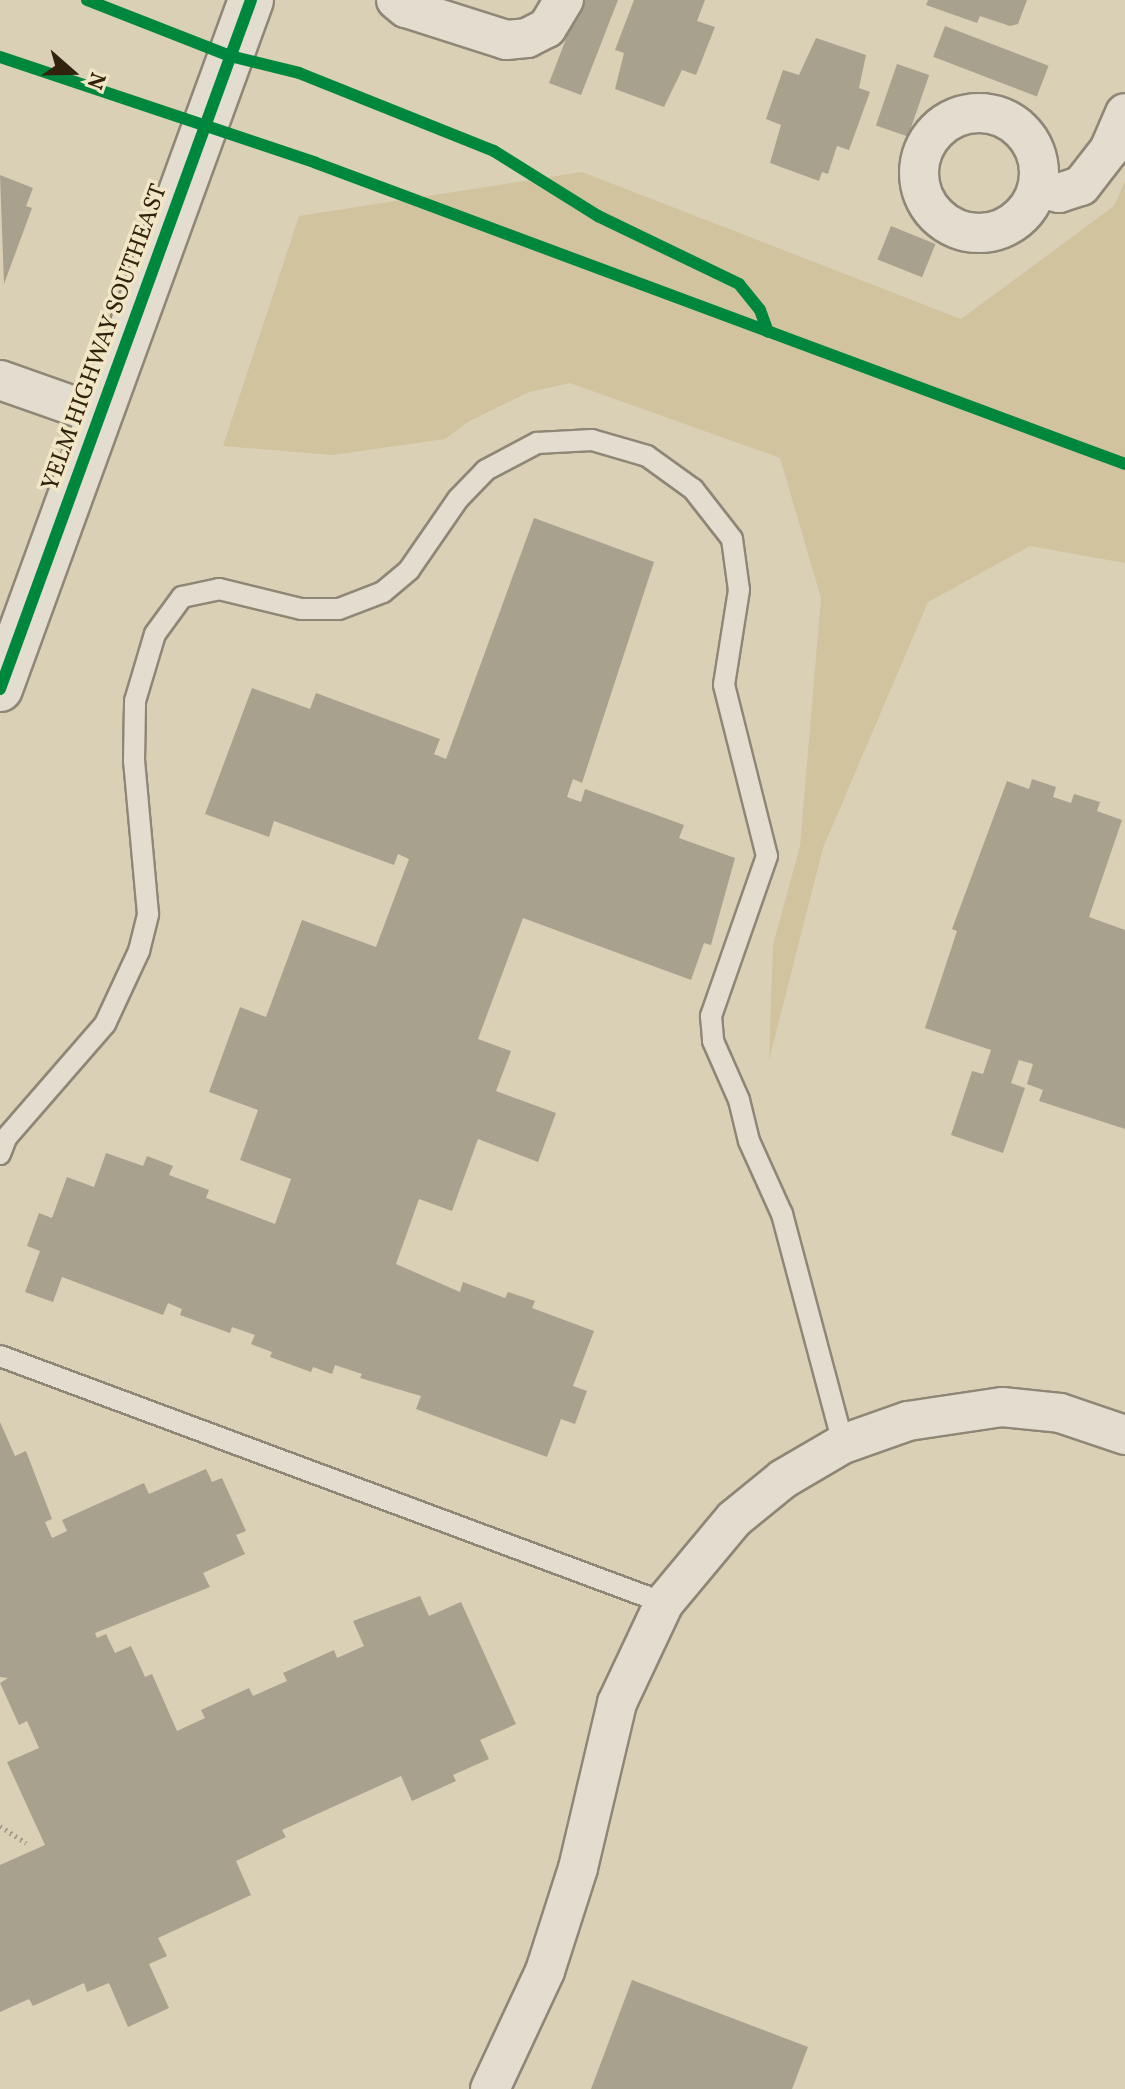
<!DOCTYPE html>
<style>
body{margin:0}
#map{position:relative;width:1125px;height:2089px;overflow:hidden;background:#dad0b5;font-family:Vollkorn,serif}
div>[style]{position:absolute}
[style*='--x']{left:calc(var(--x)*1px);top:calc(var(--y)*1px);width:calc(var(--w)*1px);rotate:calc(var(--a)*1deg)}
.green>*{inset:0;background:#d1c39e}
.building>*{inset:0;background:#a8a18e;transform-origin:0 0}
.path>*{height:5px;margin-top:-2.5px;transform-origin:0;background:repeating-linear-gradient(90deg,#a19c90 0 2px,transparent 0 6px)}
.roads{filter:drop-shadow(2px 0 #8f8776) drop-shadow(-2px 0 #8f8776) drop-shadow(0 2px #8f8776) drop-shadow(0 -2px #8f8776)}
.service>*{height:20px;margin:-10px;padding:0 10px;transform-origin:10px;border-radius:10px;background:#e2ddce}
.minor>*{height:38px;margin:-19px;padding:0 19px;transform-origin:19px;border-radius:19px;background:#e2ddce}
.minor>.ring{margin:-19px;padding:0;box-sizing:content-box;background:none;border:38px solid #e2ddce;border-radius:50%}
.secondary>*{height:44px;margin:-22px;padding:0 22px;transform-origin:22px;border-radius:22px;background:#e2ddce}
.cycleway>*{height:12px;margin:-6px;padding:0 6px;transform-origin:6px;border-radius:6px;background:#00873e}
span{translate:-50% -50%;white-space:nowrap;text-align:center;line-height:1.15;-webkit-text-stroke:7px #f1e6c5;paint-order:stroke}
.street-label{font-size:24px;color:#31220e}
.north{position:absolute;left:32px;top:32px;width:80px;height:80px;-webkit-text-stroke:6px #f1e6c5;paint-order:stroke;rotate:110deg;font-size:22px;font-weight:700;line-height:32px;text-align:center;color:#31220e}
.north::after{content:'';display:block;margin:auto;width:28px;height:36px;background:#31220e;clip-path:polygon(50% 0,100% 100%,50% 72%,0 100%)}
</style>
<div id="map">
<div class="green">
<div style="clip-path:polygon(582px 172px,961px 319px,1114px 206px,1125px 181px,1125px 563px,1030px 546px,928px 602px,823px 848px,769px 1060px,773px 945px,800px 846px,821px 598px,780px 458px,570px 383px,529px 392px,468px 422px,445px 439px,332px 455px,223px 446px,299px 216px)"></div>
</div>
<div class="building">
<div style="clip-path:polygon(581px 0,618px 0,581px 95px,549px 83px)"></div>
<div style="clip-path:polygon(634px 0,705px 0,697px 21px,715px 27px,696px 75px,682px 70px,664px 107px,615px 89px,624px 53px,615px 50px)"></div>
<div style="clip-path:polygon(928px 0,1027px 0,1018px 24px,1010px 26px,980px 16px,977px 23px,926px 5px)"></div>
<div style="left:945px;top:26px;width:111px;height:33px;rotate:21deg"></div>
<div style="clip-path:polygon(816px 38px,866px 55px,859px 88px,870px 92px,849px 150px,837px 146px,828px 174px,822px 172px,819px 181px,770px 163px,781px 125px,766px 119px,783px 70px,799px 75px)"></div>
<div style="left:897px;top:64px;width:34px;height:65px;rotate:19deg"></div>
<div style="clip-path:polygon(0 175px,33px 188px,26px 206px,32px 208px,4px 284px)"></div>
<div style="left:891px;top:226px;width:48px;height:36px;rotate:22deg"></div>
<div style="clip-path:polygon(534px 518px,654px 562px,582px 783px,573px 779px,567px 797px,581px 802px,585px 789px,684px 825px,679px 838px,735px 858px,711px 945px,704px 943px,691px 980px,523px 918px,478px 1039px,511px 1051px,496px 1091px,556px 1113px,538px 1162px,478px 1139px,452px 1211px,419px 1199px,396px 1264px,460px 1292px,463px 1282px,505px 1298px,508px 1292px,535px 1301px,532px 1308px,594px 1331px,573px 1386px,587px 1391px,575px 1424px,561px 1419px,547px 1457px,416px 1409px,421px 1396px,360px 1378px,362px 1374px,335px 1365px,332px 1374px,313px 1367px,311px 1372px,270px 1357px,272px 1352px,251px 1344px,255px 1335px,232px 1327px,230px 1333px,180px 1315px,182px 1309px,168px 1303px,163px 1315px,62px 1277px,53px 1302px,25px 1292px,40px 1251px,27px 1246px,39px 1213px,52px 1218px,67px 1177px,94px 1187px,106px 1153px,143px 1166px,147px 1156px,173px 1166px,169px 1175px,209px 1190px,206px 1198px,275px 1224px,291px 1179px,240px 1160px,258px 1110px,209px 1092px,240px 1007px,266px 1017px,302px 920px,376px 947px,409px 859px,398px 854px,394px 865px,274px 821px,269px 837px,205px 814px,252px 688px,310px 709px,316px 693px,440px 739px,434px 754px,446px 759px)"></div>
<div style="clip-path:polygon(1032px 779px,1056px 787px,1053px 797px,1071px 803px,1074px 794px,1100px 802px,1097px 811px,1122px 820px,1089px 917px,1125px 930px,1125px 1129px,1039px 1101px,1043px 1090px,1027px 1084px,1033px 1064px,1019px 1060px,1011px 1083px,1025px 1088px,1003px 1153px,951px 1135px,972px 1071px,983px 1074px,991px 1050px,925px 1028px,957px 931px,952px 929px,1007px 781px,1029px 789px)"></div>
<div style="clip-path:polygon(0 1422px,15px 1456px,26px 1451px,52px 1519px,45px 1522px,52px 1538px,67px 1531px,62px 1520px,144px 1483px,149px 1494px,206px 1469px,212px 1482px,222px 1478px,246px 1531px,236px 1535px,245px 1554px,203px 1573px,210px 1587px,95px 1633px,97px 1638px,106px 1634px,115px 1653px,131px 1646px,145px 1677px,152px 1674px,177px 1731px,205px 1718px,201px 1710px,249px 1688px,253px 1696px,287px 1681px,283px 1673px,334px 1650px,337px 1658px,364px 1646px,353px 1621px,420px 1596px,429px 1616px,461px 1602px,516px 1724px,480px 1740px,489px 1759px,453px 1775px,456px 1781px,412px 1801px,401px 1776px,282px 1830px,286px 1837px,236px 1861px,251px 1895px,158px 1938px,167px 1956px,149px 1964px,169px 2008px,128px 2027px,109px 1983px,87px 1992px,84px 1983px,33px 2006px,29px 1999px,0 2012px,0 1865px,45px 1845px,7px 1762px,39px 1748px,27px 1721px,19px 1725px,0 1683px,8px 1678px,0 1677px)"></div>
<div style="clip-path:polygon(632px 1980px,808px 2047px,792px 2089px,591px 2089px)"></div>
</div>
<div class="path">
<div style="--x:0;--y:1826;--w:31;--a:33"></div>
</div>
<div class="roads">
<div class="service">
<div style="--x:0;--y:1154;--w:17;--a:-69"></div>
<div style="--x:6;--y:1138;--w:151;--a:-49"></div>
<div style="--x:105;--y:1024;--w:81;--a:-65"></div>
<div style="--x:139;--y:951;--w:38;--a:-76"></div>
<div style="--x:148;--y:914;--w:154;--a:-95.2"></div>
<div style="--x:134;--y:761;--w:60;--a:-89"></div>
<div style="--x:135;--y:701;--w:70;--a:-73.4"></div>
<div style="--x:155;--y:634;--w:46;--a:-53.9"></div>
<div style="--x:182;--y:597;--w:38;--a:-12"></div>
<div style="--x:219;--y:589;--w:84;--a:13.7"></div>
<div style="--x:301;--y:609;--w:38;--a:0"></div>
<div style="--x:339;--y:609;--w:47;--a:-21.1"></div>
<div style="--x:383;--y:592;--w:34;--a:-40"></div>
<div style="--x:409;--y:570;--w:86;--a:-55.4"></div>
<div style="--x:458;--y:499;--w:40;--a:-46"></div>
<div style="--x:486;--y:470;--w:58;--a:-27.9"></div>
<div style="--x:537;--y:443;--w:55;--a:-3.1"></div>
<div style="--x:592;--y:440;--w:57;--a:16.2"></div>
<div style="--x:647;--y:456;--w:57;--a:35.7"></div>
<div style="--x:693;--y:489;--w:63;--a:52"></div>
<div style="--x:732;--y:539;--w:51;--a:82.2"></div>
<div style="--x:739;--y:590;--w:96;--a:99"></div>
<div style="--x:724;--y:685;--w:176;--a:75.9"></div>
<div style="--x:767;--y:856;--w:170;--a:109.3"></div>
<div style="--x:711;--y:1016;--w:25;--a:85"></div>
<div style="--x:713;--y:1041;--w:64;--a:66.2"></div>
<div style="--x:739;--y:1100;--w:42;--a:76.3"></div>
<div style="--x:749;--y:1141;--w:80;--a:65.7"></div>
<div style="--x:782;--y:1214;--w:238;--a:75.1"></div>
<div style="--x:0;--y:1356;--w:708;--a:20.4"></div>
</div>
<div class="minor">
<div style="--x:396;--y:0;--w:13;--a:39"></div>
<div style="--x:406;--y:8;--w:105;--a:17.7"></div>
<div style="--x:506;--y:40;--w:21;--a:-5"></div>
<div style="--x:527;--y:38;--w:22;--a:-27"></div>
<div style="--x:547;--y:28;--w:33;--a:-59"></div>
<div class="ring" style="left:919px;top:113px;width:82px;height:82px"></div>
<div style="--x:1038;--y:188;--w:22;--a:13"></div>
<div style="--x:1059;--y:193;--w:23;--a:-18"></div>
<div style="--x:1081;--y:186;--w:46;--a:-52.1"></div>
<div style="--x:1109;--y:150;--w:40;--a:-66.6"></div>
<div style="--x:0;--y:380;--w:108;--a:19.4"></div>
<div style="--x:490;--y:2089;--w:130;--a:-65"></div>
<div style="--x:545;--y:1971;--w:108;--a:-72.2"></div>
<div style="--x:578;--y:1868;--w:170;--a:-76.7"></div>
<div style="--x:617;--y:1703;--w:110;--a:-64.8"></div>
<div style="--x:664;--y:1603;--w:109;--a:-50.2"></div>
<div style="--x:734;--y:1519;--w:63;--a:-39.2"></div>
<div style="--x:783;--y:1479;--w:69;--a:-30.3"></div>
<div style="--x:843;--y:1444;--w:69;--a:-19.5"></div>
<div style="--x:908;--y:1421;--w:95;--a:-8.5"></div>
<div style="--x:1002;--y:1407;--w:58;--a:5.9"></div>
<div style="--x:1060;--y:1413;--w:69;--a:18.7"></div>
</div>
<div class="secondary">
<div style="--x:0;--y:689;--w:733;--a:-69.98"></div>
</div>
</div>
<div class="cycleway">
<div style="--x:87;--y:0;--w:154;--a:21.4"></div>
<div style="--x:230;--y:56;--w:71;--a:13.8"></div>
<div style="--x:299;--y:73;--w:210;--a:21.8"></div>
<div style="--x:494;--y:151;--w:123;--a:32"></div>
<div style="--x:598;--y:216;--w:157;--a:25.7"></div>
<div style="--x:739;--y:284;--w:33;--a:51"></div>
<div style="--x:760;--y:310;--w:23;--a:70"></div>
<div style="--x:0;--y:57;--w:333;--a:18.5"></div>
<div style="--x:316;--y:163;--w:863;--a:20.41"></div>
<div style="--x:0;--y:689;--w:733;--a:-69.98"></div>
</div>
<div class="street-label">
<span style="left:106px;top:338px;rotate:-70deg">YELM HIGHWAY SOUTHEAST</span>
</div>
<div class="north">N</div>
</div>
